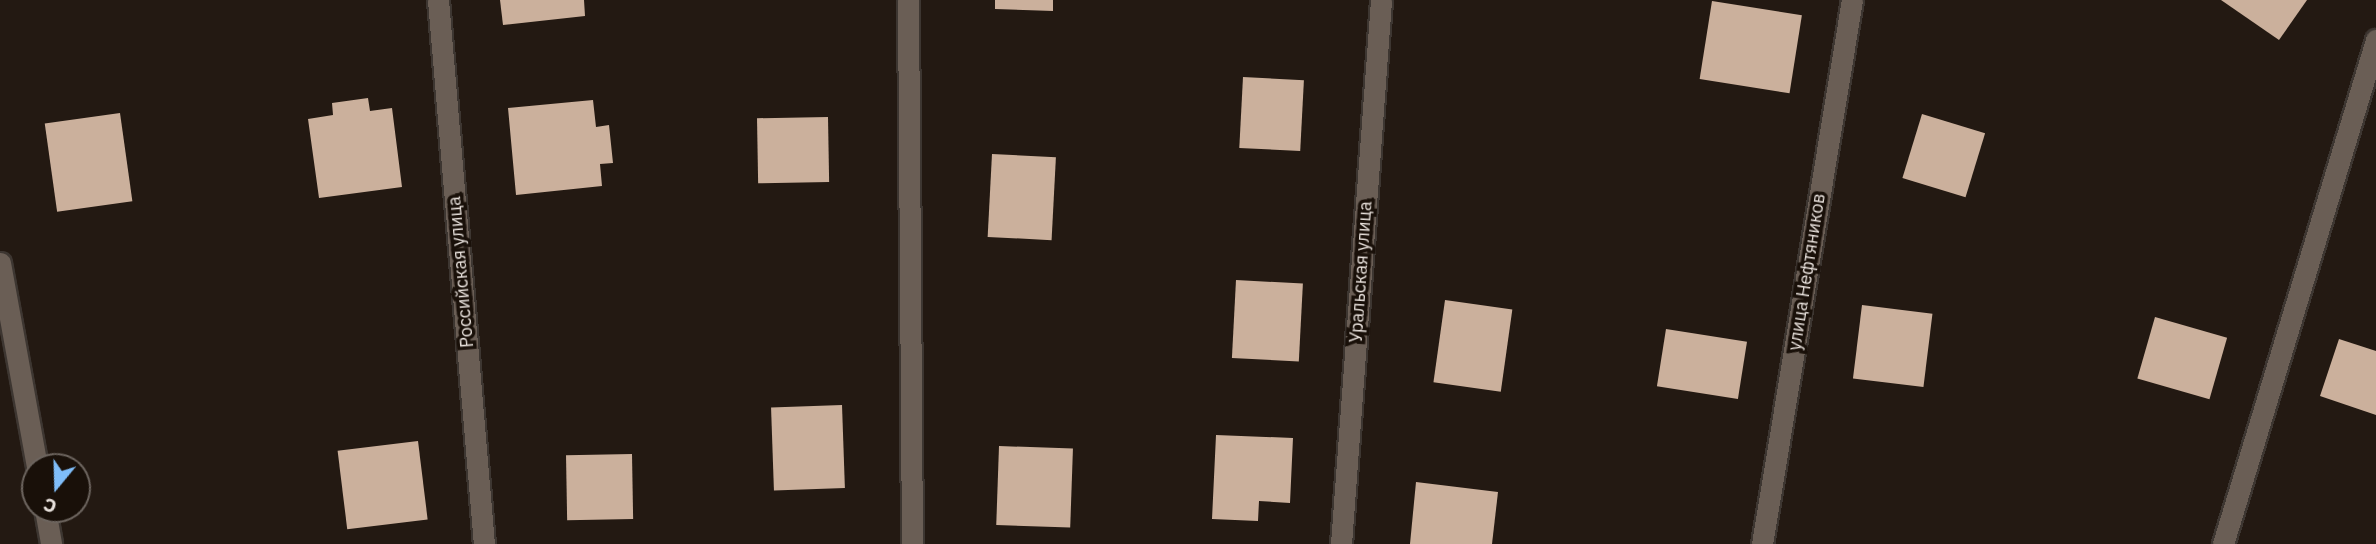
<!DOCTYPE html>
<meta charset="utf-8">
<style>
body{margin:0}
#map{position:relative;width:2376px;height:544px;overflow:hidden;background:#231912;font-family:"IBM Plex Sans",sans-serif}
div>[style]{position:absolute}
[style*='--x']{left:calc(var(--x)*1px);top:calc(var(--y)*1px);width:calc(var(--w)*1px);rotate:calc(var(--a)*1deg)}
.building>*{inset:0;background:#cbb09c;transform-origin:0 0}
.roads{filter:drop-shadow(2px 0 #3d3631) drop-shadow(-2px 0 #3d3631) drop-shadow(0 2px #3d3631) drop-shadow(0 -2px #3d3631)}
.street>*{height:21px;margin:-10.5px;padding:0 10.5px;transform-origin:10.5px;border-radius:10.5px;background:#6a5e55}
span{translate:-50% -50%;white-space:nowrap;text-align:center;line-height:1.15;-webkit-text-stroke:7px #191009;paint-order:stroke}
.street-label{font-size:18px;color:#e9e2dd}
.north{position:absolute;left:21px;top:453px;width:70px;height:70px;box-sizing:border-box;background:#191009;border:2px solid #6c645e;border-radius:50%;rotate:199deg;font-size:19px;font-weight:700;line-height:28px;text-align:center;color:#e9e2dd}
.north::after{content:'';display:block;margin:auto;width:24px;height:32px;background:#7fbdf9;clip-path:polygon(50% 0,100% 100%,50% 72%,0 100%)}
</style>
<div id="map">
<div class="building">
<div style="clip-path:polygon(500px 0,584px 0,585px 16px,503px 25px)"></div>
<div style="clip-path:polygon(995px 0,1053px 0,1053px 11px,995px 9px)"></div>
<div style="clip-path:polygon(2221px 0,2307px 0,2279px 40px)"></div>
<div style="left:1712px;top:1px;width:91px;height:79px;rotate:9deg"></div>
<div style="left:1243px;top:77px;width:61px;height:71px;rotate:3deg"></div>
<div style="clip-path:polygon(368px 98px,370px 111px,392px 108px,402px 187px,319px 198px,308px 119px,333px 115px,332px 103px)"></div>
<div style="clip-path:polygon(593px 100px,596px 127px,609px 125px,613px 163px,600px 164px,602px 186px,516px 195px,508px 108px)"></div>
<div style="left:120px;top:113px;width:89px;height:76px;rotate:82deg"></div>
<div style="left:1922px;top:114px;width:66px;height:67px;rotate:17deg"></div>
<div style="left:828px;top:117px;width:65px;height:71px;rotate:89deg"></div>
<div style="left:992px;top:154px;width:64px;height:83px;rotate:3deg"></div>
<div style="left:1236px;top:280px;width:67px;height:78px;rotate:3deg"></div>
<div style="left:1445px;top:300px;width:68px;height:83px;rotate:8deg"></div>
<div style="left:1862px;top:305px;width:71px;height:74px;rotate:7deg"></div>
<div style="left:2155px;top:317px;width:75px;height:64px;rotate:16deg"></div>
<div style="left:1666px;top:329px;width:82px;height:58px;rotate:9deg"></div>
<div style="clip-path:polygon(2339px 339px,2376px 351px,2376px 415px,2320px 396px)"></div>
<div style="left:842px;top:405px;width:83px;height:71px;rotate:88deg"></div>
<div style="clip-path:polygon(1216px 435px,1293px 438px,1290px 503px,1259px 501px,1258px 521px,1212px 519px)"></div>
<div style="left:418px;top:441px;width:79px;height:81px;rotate:83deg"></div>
<div style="left:999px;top:446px;width:74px;height:79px;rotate:2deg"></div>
<div style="left:632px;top:454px;width:65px;height:66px;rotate:89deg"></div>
<div style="clip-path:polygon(1416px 482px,1498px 492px,1492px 544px,1410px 544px)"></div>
</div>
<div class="roads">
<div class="street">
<div style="--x:438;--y:0;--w:546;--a:85.17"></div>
<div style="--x:908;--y:0;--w:544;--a:89.58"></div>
<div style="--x:0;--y:263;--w:207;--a:79.7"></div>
<div style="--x:45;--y:509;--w:36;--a:80"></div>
<div style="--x:1341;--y:544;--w:545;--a:-85.79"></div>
<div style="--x:1762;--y:544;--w:551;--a:-80.61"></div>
<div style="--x:2223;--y:544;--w:527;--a:-73.11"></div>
</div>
</div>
<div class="street-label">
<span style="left:461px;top:272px;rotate:-95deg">Российская улица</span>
<span style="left:1361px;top:272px;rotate:-86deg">Уральская улица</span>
<span style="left:1807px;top:272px;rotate:-81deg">улица Нефтяников</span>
</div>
<div class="north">С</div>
</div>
